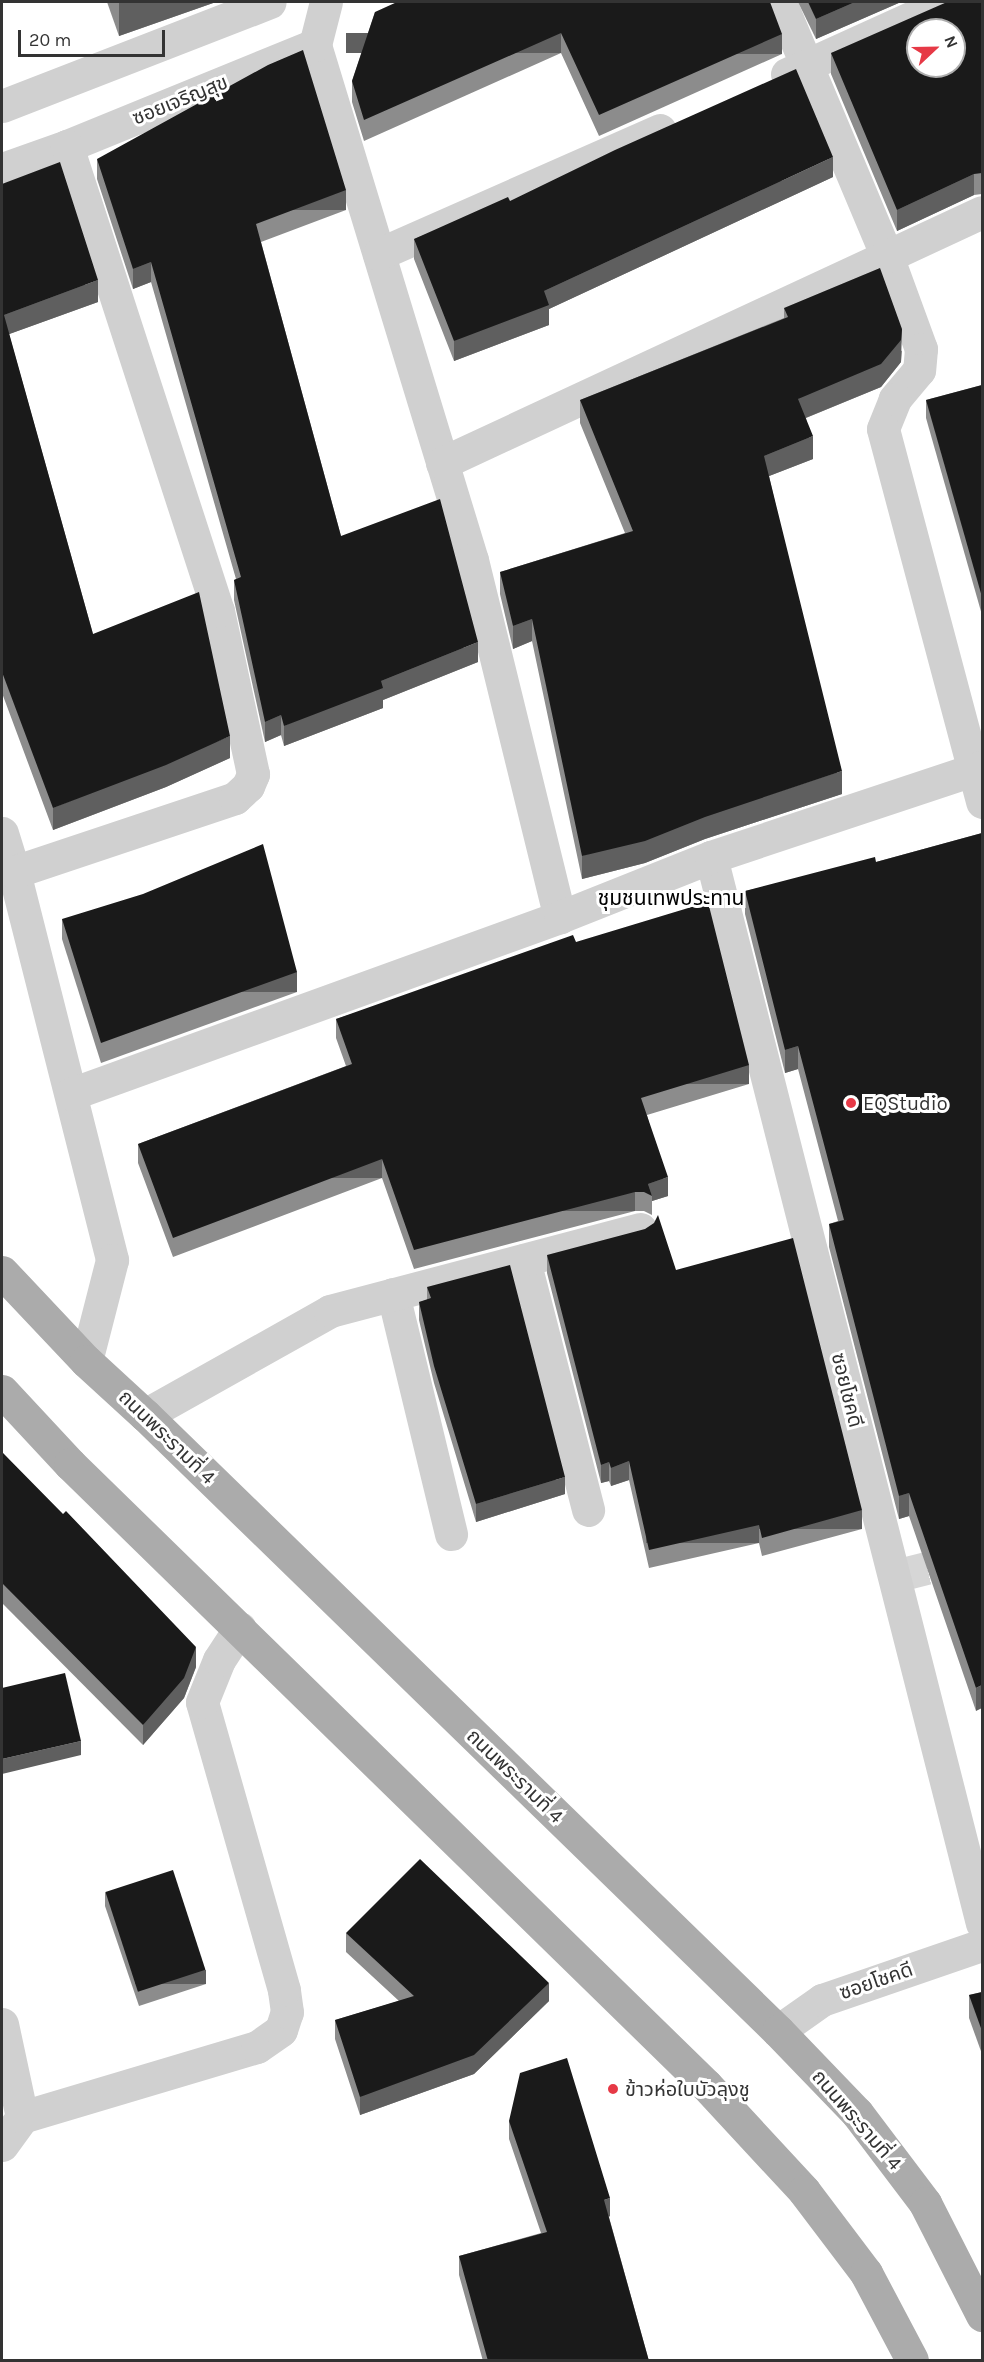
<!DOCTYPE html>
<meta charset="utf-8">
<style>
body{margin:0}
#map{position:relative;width:984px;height:2362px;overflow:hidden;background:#fff;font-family:Karla,"Noto Sans Thai",sans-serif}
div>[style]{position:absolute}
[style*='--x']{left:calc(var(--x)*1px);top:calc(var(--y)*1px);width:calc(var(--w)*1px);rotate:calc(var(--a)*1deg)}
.minor-tunnel>*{height:33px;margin-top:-16.5px;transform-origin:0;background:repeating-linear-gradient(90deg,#d6d6d6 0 33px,transparent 0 49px)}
.minor>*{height:33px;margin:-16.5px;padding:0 16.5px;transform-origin:16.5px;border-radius:16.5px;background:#d0d0d0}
.major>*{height:33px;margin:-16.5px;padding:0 16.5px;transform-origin:16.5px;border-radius:16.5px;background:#ababab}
.wall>*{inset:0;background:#8c8c8c}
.shaded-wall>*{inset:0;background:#5f5f5f;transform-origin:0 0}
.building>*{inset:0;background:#1a1a1a;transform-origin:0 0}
.dots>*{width:16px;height:16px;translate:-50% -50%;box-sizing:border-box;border:3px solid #fff;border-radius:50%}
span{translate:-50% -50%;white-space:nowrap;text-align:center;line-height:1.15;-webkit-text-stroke:6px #fff;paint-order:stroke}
.street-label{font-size:20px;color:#333}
.poi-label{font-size:20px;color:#333}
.left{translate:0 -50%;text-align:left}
.neighbourhood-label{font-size:21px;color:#000}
.frame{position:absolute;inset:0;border:3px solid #333;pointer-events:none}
.north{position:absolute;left:906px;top:18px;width:60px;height:60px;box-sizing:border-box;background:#fff;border:2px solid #adadad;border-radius:50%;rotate:68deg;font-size:16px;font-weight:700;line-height:24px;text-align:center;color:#333}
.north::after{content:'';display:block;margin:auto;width:21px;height:27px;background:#e63946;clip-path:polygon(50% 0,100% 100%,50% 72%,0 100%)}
.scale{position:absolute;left:18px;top:30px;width:147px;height:27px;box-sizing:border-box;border:3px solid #333;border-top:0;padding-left:8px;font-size:18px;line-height:21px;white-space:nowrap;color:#333;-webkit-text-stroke:4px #fff;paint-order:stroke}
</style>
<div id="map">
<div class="minor-tunnel">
<div style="--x:895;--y:1576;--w:90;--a:-14.2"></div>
</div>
<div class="minor">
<div style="--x:780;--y:2;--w:276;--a:67.2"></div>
<div style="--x:887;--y:256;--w:99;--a:69.9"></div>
<div style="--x:921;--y:349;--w:21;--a:95"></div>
<div style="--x:919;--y:370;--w:38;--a:130"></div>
<div style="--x:895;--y:399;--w:32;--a:112"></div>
<div style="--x:883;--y:429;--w:386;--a:75.1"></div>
<div style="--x:315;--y:45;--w:538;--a:73.05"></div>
<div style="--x:472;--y:560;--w:368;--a:76.2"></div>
<div style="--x:787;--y:74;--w:175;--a:-24.4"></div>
<div style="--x:2;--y:106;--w:287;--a:-21.2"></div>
<div style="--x:2;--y:169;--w:69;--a:-19.5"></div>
<div style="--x:67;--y:146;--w:268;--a:-22.2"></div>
<div style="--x:315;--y:45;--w:44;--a:-75.7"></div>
<div style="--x:379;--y:254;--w:307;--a:-23.8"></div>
<div style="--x:442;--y:463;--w:595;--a:-24.93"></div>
<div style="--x:2;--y:833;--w:41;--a:72.9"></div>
<div style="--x:14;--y:872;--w:400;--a:75.8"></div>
<div style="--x:112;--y:1260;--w:104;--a:104.4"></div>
<div style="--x:711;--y:857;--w:1100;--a:75.74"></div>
<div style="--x:14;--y:872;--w:233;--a:-18.5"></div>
<div style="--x:235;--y:798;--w:18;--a:-43"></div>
<div style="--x:248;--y:786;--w:13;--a:-67"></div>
<div style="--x:253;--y:774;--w:167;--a:-102.1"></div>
<div style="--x:218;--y:611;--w:489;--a:-108"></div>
<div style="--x:71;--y:1094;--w:520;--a:-19.9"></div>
<div style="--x:560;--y:917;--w:162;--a:-21.7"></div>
<div style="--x:711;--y:857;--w:286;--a:-18.4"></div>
<div style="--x:524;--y:1260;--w:258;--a:75.6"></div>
<div style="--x:393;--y:1294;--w:247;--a:76.4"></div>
<div style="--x:145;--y:1415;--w:212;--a:-29.3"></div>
<div style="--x:330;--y:1311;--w:321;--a:-14.8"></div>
<div style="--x:2;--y:2024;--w:95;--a:77.9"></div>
<div style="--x:778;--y:2031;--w:54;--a:-35.2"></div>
<div style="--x:822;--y:2000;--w:169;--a:-19"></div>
<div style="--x:2;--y:2145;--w:34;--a:-54"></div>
<div style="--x:22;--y:2117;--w:245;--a:-16.6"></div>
<div style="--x:257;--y:2047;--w:29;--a:-35"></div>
<div style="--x:281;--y:2030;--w:19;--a:-72"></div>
<div style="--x:287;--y:2012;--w:22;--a:-98"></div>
<div style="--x:284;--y:1990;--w:299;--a:-105.9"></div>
<div style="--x:202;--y:1702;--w:45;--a:-68"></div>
<div style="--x:219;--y:1660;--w:38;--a:-57"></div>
</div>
<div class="major">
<div style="--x:2;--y:1272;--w:122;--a:46.7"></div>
<div style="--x:86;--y:1361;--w:80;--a:42.5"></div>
<div style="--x:145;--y:1415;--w:883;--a:44.22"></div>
<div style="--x:778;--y:2031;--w:114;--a:46.1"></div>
<div style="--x:857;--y:2113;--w:113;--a:52.9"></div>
<div style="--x:925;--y:2203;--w:126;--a:63"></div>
<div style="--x:2;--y:1391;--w:100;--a:47"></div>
<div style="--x:70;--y:1464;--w:889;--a:44.32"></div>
<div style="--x:706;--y:2085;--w:144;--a:47.2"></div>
<div style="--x:804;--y:2191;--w:103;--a:52.9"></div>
<div style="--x:866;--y:2273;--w:98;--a:62.1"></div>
</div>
<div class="wall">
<div style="clip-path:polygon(107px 2px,216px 2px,119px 36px)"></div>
<div style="clip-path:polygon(798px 2px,901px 2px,816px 39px)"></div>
<div style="clip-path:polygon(982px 2px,982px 194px,974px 195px,897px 231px,831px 74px,831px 53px)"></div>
<div style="clip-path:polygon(375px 12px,782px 54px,599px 136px,561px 53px,364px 141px,352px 102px,352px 81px)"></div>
<div style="clip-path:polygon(97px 159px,346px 210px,261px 242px,341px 536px,478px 662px,383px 700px,383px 708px,284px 746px,281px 735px,265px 742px,234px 600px,234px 580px,236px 579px,151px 282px,133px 289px,97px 179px)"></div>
<div style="clip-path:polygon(833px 177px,549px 309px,549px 325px,454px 361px,414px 259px,414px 239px,510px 201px)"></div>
<div style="clip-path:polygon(2px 184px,98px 302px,9px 334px,93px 634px,230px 758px,166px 787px,53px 830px,2px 693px)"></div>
<div style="clip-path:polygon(784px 308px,902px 351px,901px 362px,881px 387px,806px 418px,813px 459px,769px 476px,842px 794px,705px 839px,645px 863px,582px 879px,532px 641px,513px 649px,500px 594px,500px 572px,625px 533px,580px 423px,580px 400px,784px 318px)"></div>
<div style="clip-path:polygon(982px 385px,982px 615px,926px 418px,926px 400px)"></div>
<div style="clip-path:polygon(982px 833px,976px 1711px,909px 1516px,899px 1519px,829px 1247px,829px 1224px,838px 1221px,798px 1069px,785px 1073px,745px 914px,745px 891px,876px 862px)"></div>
<div style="clip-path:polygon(62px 919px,297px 992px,101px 1063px,62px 939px)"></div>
<div style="clip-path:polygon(576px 942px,749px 1084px,647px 1115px,668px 1196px,652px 1201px,652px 1215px,644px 1211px,635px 1211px,414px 1269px,382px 1178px,173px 1257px,138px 1163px,138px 1144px,346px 1066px,336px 1038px,336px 1019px)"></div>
<div style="clip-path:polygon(547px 1255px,676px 1270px,862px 1529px,762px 1556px,759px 1543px,649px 1568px,629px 1480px,611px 1486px,609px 1481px,601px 1483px,547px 1273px)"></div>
<div style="clip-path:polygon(427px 1287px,565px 1494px,476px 1522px,434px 1383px,419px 1320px,419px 1302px,427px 1300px)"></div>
<div style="clip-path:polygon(2px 1452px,196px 1667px,184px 1698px,143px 1745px,2px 1603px)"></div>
<div style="clip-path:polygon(105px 1892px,206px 1984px,139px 2006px,105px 1906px)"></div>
<div style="clip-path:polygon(346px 1933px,549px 2001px,474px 2074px,360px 2115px,335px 2039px,335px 2020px,399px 2001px,346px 1952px)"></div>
<div style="clip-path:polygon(982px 1992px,982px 2054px,969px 2018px,969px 1995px)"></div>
<div style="clip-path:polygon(509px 2121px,610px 2216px,609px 2217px,649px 2361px,483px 2361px,459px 2275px,459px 2256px,541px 2233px,509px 2139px)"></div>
</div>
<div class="shaded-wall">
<div style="clip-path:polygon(124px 2px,216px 2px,119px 36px,119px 3px)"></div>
<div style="clip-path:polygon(855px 2px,901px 2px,816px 39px,816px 19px)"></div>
<div style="left:561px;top:33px;width:20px;height:215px;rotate:90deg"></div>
<div style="left:782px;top:34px;width:20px;height:200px;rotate:90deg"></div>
<div style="clip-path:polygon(833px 157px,833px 177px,549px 309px,549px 325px,454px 361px,454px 341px,544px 291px)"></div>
<div style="clip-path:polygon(974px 174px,974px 195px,897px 231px,897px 210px)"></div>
<div style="left:346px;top:190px;width:20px;height:96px;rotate:90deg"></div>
<div style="clip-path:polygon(151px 262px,151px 282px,133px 289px,133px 269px)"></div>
<div style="clip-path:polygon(98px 280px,98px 302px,4px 336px,4px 315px)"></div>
<div style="clip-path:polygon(902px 329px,901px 362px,881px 387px,798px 421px,798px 399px)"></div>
<div style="clip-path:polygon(813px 436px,813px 459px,764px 478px,764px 456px)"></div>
<div style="clip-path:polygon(532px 619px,532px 641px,513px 649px,513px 626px)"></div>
<div style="clip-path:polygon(478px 642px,478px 662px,383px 700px,383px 708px,284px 746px,284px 726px,381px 681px)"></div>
<div style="clip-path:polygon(281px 715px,281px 735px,265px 742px,265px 722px)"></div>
<div style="clip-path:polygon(230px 736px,230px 758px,166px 787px,53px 830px,53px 808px)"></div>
<div style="clip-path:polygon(842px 771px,842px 794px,705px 839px,645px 863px,582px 879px,582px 856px)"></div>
<div style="left:297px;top:972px;width:20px;height:208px;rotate:90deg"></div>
<div style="clip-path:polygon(798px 1046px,798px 1069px,785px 1073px,785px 1050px)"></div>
<div style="left:749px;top:1065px;width:19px;height:113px;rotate:90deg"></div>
<div style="left:382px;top:1159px;width:19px;height:223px;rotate:90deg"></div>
<div style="clip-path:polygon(668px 1177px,668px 1196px,652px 1201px,652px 1196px,648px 1184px)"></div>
<div style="left:635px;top:1192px;width:19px;height:228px;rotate:90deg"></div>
<div style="clip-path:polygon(629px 1461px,629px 1480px,611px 1486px,611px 1468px)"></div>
<div style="clip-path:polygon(609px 1462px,609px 1481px,601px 1483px,601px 1465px)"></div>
<div style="clip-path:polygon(565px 1477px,565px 1494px,476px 1522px,476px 1504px)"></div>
<div style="clip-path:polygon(909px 1493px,909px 1516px,899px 1519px,899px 1496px)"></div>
<div style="left:862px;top:1510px;width:19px;height:104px;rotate:90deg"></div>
<div style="left:759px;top:1525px;width:18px;height:113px;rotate:90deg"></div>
<div style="clip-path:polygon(196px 1647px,196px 1667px,184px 1698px,143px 1745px,143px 1725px)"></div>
<div style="clip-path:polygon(982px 1685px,982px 1708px,976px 1711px,976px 1688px)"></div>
<div style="clip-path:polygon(81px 1741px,81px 1755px,2px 1774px,2px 1759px)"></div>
<div style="left:206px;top:1970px;width:14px;height:71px;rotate:90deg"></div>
<div style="clip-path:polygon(549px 1983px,549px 2001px,474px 2074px,360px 2115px,360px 2097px)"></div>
<div style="clip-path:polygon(610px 2198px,610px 2216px,604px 2218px,604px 2200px)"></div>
</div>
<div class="building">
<div style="clip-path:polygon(397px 2px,770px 2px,782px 34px,599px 115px,561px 33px,364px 120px,352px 81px,375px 12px)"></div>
<div style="clip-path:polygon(808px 2px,855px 2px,816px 19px)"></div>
<div style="clip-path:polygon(evenodd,947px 2px,982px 2px,982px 173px,974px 174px,897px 210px,831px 53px,947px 2px,918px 30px,954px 30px,954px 66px,918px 66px,918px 30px)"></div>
<div style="clip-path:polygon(303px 50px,346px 190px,256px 224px,341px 536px,440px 499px,478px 642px,381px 681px,383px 688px,284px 726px,281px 715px,265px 722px,234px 580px,241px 577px,151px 262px,133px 269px,97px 159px,268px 65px)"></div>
<div style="clip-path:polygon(796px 69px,833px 157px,544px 291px,549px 305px,454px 341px,414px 239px,508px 197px,510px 201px,615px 150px)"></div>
<div style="clip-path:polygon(60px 162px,98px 280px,4px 315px,93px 634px,199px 592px,230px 736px,166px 765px,53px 808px,2px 672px,2px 184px)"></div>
<div style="clip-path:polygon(880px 268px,902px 329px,901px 340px,881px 364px,798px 399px,813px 436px,764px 456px,842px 771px,705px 817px,645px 841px,582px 856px,532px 619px,513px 626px,500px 572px,633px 531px,580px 400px,788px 317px,784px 308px)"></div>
<div style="clip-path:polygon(982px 385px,982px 597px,926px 400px)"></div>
<div style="clip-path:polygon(982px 833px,982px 1685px,976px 1688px,909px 1493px,899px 1496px,829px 1224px,844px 1220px,798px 1046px,785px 1050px,745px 891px,875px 857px,876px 862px)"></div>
<div style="clip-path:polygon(263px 844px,297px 972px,101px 1043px,62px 919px,143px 894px)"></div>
<div style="clip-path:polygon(708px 902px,749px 1065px,641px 1098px,668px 1177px,648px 1184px,652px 1196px,644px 1192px,635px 1192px,414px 1250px,382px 1159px,173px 1238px,138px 1144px,352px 1064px,336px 1019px,573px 935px,576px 942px)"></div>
<div style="clip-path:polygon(658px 1215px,676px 1270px,793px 1238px,862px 1510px,762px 1538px,759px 1525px,649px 1550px,629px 1461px,611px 1468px,609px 1462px,601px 1465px,547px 1255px,645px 1229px,654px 1223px)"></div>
<div style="clip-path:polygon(510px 1265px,565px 1477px,476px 1504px,434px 1366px,419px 1302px,431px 1298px,427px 1287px)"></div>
<div style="clip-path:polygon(2px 1452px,63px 1514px,66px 1511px,196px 1647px,184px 1678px,143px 1725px,2px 1583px)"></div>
<div style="clip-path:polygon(65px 1673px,81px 1741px,2px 1759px,2px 1688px)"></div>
<div style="clip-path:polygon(420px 1859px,549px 1983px,474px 2055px,360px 2097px,335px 2020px,414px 1996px,346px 1933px)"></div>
<div style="left:173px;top:1870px;width:105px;height:71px;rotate:72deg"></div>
<div style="clip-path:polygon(982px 1992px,982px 2031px,969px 1995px)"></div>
<div style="clip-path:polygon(567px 2058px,610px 2198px,604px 2200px,649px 2361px,488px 2361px,459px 2256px,547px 2232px,509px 2121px,520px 2073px)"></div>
</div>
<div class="dots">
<div style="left:851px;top:1103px;background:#e63946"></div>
<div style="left:613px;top:2089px;background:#e63946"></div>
</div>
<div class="street-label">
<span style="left:180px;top:100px;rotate:-22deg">ซอยเจริญสุข</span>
<span style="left:847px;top:1390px;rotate:76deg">ซอยโชคดี</span>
<span style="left:167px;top:1437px;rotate:44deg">ถนนพระรามที่ 4</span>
<span style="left:515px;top:1776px;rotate:44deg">ถนนพระรามที่ 4</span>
<span style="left:876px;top:1981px;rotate:-19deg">ซอยโชคดี</span>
<span style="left:857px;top:2120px;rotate:49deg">ถนนพระรามที่ 4</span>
</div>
<div class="poi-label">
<span class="left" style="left:863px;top:1103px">EQStudio</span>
<span class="left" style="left:625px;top:2089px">ข้าวห่อใบบัวลุงชู</span>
</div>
<div class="neighbourhood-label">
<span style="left:671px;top:898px">ชุมชนเทพประทาน</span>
</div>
<div class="frame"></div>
<div class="north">N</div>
<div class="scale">20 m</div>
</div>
